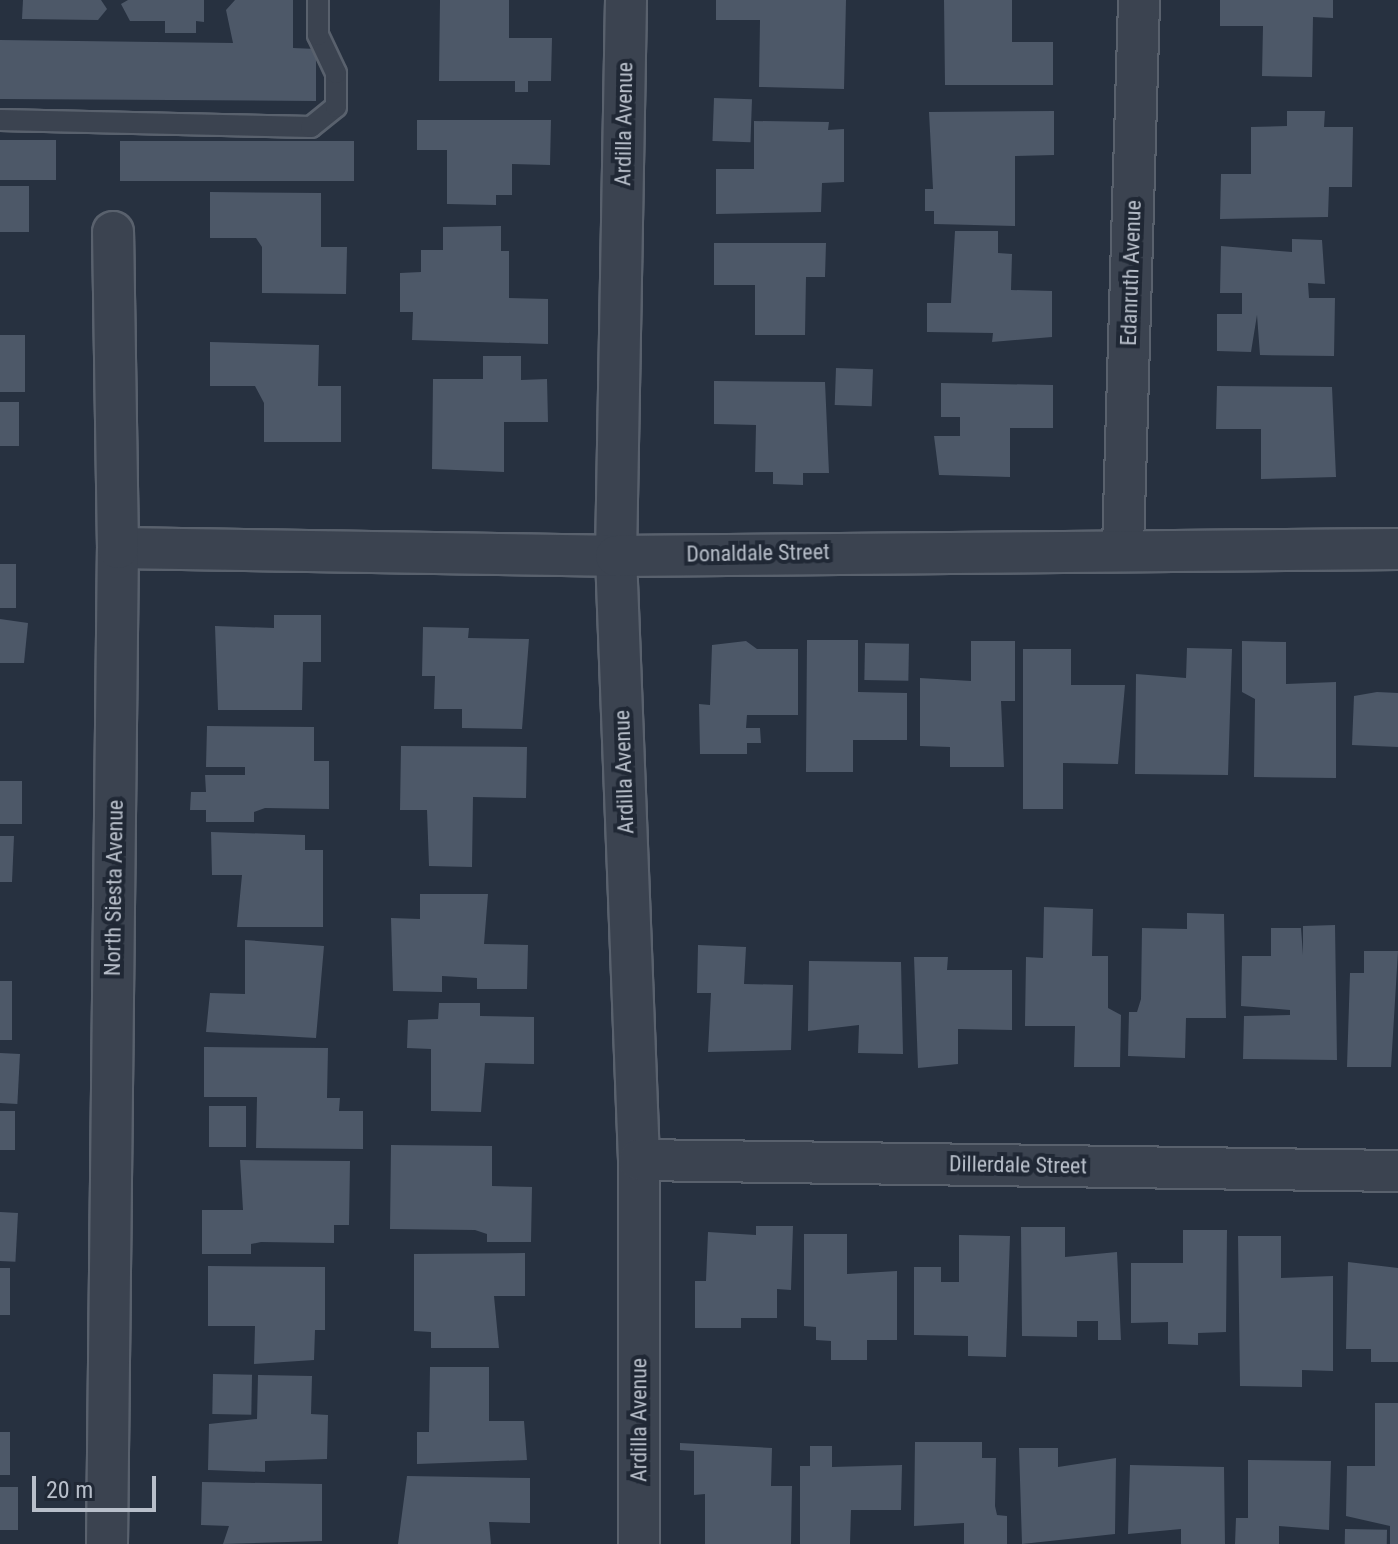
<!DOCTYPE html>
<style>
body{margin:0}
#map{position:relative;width:1398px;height:1544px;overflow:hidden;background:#273140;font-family:"Roboto Condensed",sans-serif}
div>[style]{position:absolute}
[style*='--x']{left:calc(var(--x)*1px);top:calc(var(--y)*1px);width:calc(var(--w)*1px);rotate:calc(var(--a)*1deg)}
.building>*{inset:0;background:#4d5868;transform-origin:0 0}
.roads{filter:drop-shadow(2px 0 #59616d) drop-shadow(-2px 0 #59616d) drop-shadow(0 2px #59616d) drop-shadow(0 -2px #59616d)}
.lane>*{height:20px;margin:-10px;padding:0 10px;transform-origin:10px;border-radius:10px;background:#3b4350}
.street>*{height:40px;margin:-20px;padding:0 20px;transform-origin:20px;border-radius:20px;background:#3b4350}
span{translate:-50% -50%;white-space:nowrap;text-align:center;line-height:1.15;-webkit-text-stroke:8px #202835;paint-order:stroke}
.street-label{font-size:22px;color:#b8bfca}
.scale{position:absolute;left:32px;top:1476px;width:124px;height:36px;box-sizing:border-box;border:4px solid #b8bfca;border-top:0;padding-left:10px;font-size:24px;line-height:28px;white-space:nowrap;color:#b8bfca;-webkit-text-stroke:6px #202835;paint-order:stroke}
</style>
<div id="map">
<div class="building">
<div style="clip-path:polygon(23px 0,101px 0,107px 9px,98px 20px,22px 19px)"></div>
<div style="clip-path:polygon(128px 0,204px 0,204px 22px,196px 21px,196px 33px,165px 33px,165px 21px,130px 21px,121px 4px)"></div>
<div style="clip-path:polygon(235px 0,293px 0,293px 48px,316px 49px,316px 101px,0 99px,0 40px,233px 43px,226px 10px)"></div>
<div style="clip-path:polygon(440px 0,509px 0,509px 38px,552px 38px,551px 81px,528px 81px,528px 92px,515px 92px,515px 81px,439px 81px)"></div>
<div style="clip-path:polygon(716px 0,846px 0,844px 89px,759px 87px,760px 20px,716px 20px)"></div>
<div style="clip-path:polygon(944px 0,1012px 0,1012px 42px,1053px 42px,1053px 85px,945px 85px)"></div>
<div style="clip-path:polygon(1220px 0,1333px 0,1333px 18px,1313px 17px,1312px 77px,1262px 76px,1263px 26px,1220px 26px)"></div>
<div style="left:714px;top:98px;width:38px;height:43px;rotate:2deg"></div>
<div style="clip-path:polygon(1054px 111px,1054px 155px,1015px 156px,1015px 226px,934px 224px,934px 211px,925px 211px,925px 189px,933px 189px,929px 112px)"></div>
<div style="clip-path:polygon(1287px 111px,1325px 111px,1324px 127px,1353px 127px,1352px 187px,1329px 187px,1328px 217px,1220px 219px,1221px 174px,1251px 174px,1251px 127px,1287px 126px)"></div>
<div style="clip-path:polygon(417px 120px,551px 120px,550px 165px,512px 164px,512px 195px,496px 195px,496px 205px,447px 204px,447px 150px,417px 150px)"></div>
<div style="clip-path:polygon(754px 121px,829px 122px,828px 130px,844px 129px,844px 182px,822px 183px,821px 212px,716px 214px,716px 169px,754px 169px)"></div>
<div style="left:0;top:140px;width:56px;height:40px"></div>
<div style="left:120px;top:141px;width:234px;height:40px"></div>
<div style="left:0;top:186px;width:29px;height:46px"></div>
<div style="clip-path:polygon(210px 192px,321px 193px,321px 247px,347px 247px,346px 294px,262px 293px,262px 247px,256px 238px,210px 238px)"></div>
<div style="clip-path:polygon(501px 226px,501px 251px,509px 251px,509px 298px,548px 299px,548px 344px,412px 340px,413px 312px,400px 312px,400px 273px,421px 272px,421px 250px,443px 250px,443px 227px)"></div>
<div style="clip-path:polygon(955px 231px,998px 231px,998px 253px,1012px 254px,1011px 290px,1052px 291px,1052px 337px,992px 342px,993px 333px,927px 332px,927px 303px,951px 303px)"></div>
<div style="clip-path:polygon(1292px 239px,1322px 240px,1325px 284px,1308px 283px,1309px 298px,1335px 298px,1334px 356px,1260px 355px,1257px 315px,1251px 352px,1217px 351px,1217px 314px,1242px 314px,1242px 293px,1220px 293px,1221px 246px,1292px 252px)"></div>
<div style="clip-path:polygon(714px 243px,826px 243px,825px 277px,806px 277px,805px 335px,755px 335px,755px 285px,714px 285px)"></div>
<div style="left:0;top:335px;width:25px;height:57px"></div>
<div style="clip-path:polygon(210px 342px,319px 345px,318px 386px,341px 386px,341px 442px,264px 442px,264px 403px,255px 386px,210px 386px)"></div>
<div style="clip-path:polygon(483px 356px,521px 356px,521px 380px,547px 379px,548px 422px,504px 422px,504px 472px,432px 469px,433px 379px,483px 379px)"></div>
<div style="left:836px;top:368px;width:37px;height:37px;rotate:2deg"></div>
<div style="clip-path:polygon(714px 381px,825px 382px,829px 473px,803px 473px,803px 485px,773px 484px,773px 472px,755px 472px,756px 425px,714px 424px)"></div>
<div style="clip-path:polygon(941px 383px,1053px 385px,1053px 428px,1010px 428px,1010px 477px,939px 475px,934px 436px,960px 436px,960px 417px,941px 417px)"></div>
<div style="clip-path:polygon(1217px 386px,1332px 387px,1336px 477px,1261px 479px,1261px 429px,1216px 429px)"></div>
<div style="left:0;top:402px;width:19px;height:44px"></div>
<div style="left:0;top:564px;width:16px;height:44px"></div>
<div style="clip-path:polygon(274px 615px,321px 615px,321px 662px,303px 662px,302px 710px,218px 710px,215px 626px,274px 628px)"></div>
<div style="clip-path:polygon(0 619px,28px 623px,24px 663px,0 663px)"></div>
<div style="clip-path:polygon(423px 627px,469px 628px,468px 638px,529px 639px,522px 729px,462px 728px,462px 709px,434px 709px,435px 676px,422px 676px)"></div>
<div style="clip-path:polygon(807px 640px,858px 640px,858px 692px,907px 693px,907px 740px,853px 740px,853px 772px,806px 772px)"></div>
<div style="clip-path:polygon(746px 641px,757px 649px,798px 649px,798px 715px,747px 715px,746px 728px,760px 728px,761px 743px,747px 743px,747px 754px,700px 754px,699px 704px,710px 705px,712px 645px)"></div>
<div style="clip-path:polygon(971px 641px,1015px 641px,1015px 701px,1001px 701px,1004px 767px,950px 767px,950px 747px,920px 746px,920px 678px,971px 681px)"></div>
<div style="clip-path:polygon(1242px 641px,1286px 642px,1286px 684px,1336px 682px,1336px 778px,1254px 777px,1255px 699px,1242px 692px)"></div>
<div style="left:865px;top:643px;width:44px;height:37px;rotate:1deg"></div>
<div style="clip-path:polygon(1187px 648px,1232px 649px,1228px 775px,1135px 774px,1136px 674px,1186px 678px)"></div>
<div style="clip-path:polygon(1023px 649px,1071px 649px,1071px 685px,1125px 685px,1118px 764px,1063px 763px,1063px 809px,1023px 809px)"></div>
<div style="clip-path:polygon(1377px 692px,1398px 693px,1398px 747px,1352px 745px,1354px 696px)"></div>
<div style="clip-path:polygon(207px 726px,314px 727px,314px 761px,329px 761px,329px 809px,265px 808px,254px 812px,254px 822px,206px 822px,206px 810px,190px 810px,191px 792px,206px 792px,205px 775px,245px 775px,245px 767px,206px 767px)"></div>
<div style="clip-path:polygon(401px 746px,527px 747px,526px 798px,473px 797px,472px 867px,429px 866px,427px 810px,400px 810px)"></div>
<div style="left:0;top:781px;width:22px;height:43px"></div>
<div style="clip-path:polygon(211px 832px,305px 835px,305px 850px,323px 850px,323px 927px,237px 927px,242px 875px,212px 875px)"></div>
<div style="clip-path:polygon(0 836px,14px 836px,12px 882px,0 882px)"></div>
<div style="clip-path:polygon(420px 894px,488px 894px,484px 944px,528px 945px,527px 989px,477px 989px,477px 978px,442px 976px,442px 992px,393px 991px,391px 918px,420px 919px)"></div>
<div style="clip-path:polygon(1044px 907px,1093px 909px,1092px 956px,1108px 956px,1108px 1008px,1121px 1015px,1120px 1067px,1074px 1067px,1075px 1026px,1025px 1026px,1026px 957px,1043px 958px)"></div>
<div style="clip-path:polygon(1187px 913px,1224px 914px,1226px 1018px,1186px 1018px,1185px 1058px,1128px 1056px,1129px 1012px,1137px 1012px,1141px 999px,1142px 928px,1187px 929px)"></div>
<div style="clip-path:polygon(1335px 925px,1337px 1060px,1243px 1059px,1244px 1016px,1290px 1015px,1290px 1010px,1241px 1006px,1242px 956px,1271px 956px,1271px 928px,1301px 928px,1303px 955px,1303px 926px)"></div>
<div style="clip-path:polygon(245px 940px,324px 946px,316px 1038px,206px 1032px,210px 993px,245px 994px)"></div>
<div style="clip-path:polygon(698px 945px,746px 947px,744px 984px,793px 985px,791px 1050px,708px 1052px,711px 993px,697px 993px)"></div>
<div style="clip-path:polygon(1364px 951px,1398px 951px,1391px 1067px,1347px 1067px,1350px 973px,1364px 973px)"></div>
<div style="clip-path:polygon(914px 957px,948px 957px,947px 970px,1012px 970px,1012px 1030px,958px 1029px,958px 1064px,918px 1068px)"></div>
<div style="clip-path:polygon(809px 961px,901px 962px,903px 1054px,858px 1053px,859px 1025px,808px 1031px)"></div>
<div style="left:0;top:981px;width:12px;height:59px"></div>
<div style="clip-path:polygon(439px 1003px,480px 1003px,480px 1016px,534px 1017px,534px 1064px,485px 1063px,481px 1112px,431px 1111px,431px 1049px,407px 1048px,408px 1020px,438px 1019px)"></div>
<div style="clip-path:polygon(204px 1047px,328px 1048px,327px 1098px,340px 1098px,339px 1111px,363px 1111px,363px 1149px,256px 1148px,257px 1097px,204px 1097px)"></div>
<div style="left:0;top:1053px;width:20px;height:50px;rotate:3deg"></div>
<div style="left:209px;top:1106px;width:37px;height:41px"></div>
<div style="left:0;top:1111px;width:15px;height:39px"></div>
<div style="clip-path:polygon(391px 1145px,492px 1146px,492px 1186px,532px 1187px,531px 1242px,487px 1242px,487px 1234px,475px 1230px,390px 1229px)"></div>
<div style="clip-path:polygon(240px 1160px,350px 1161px,349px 1225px,334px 1225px,334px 1243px,261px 1242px,251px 1244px,251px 1254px,202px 1254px,202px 1210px,243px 1210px)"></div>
<div style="left:0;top:1212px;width:18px;height:49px;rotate:3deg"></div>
<div style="clip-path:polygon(756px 1226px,793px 1226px,791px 1290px,777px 1289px,777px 1318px,741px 1318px,741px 1328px,695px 1328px,695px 1281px,706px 1281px,708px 1232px,756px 1235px)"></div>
<div style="clip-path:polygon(1021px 1227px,1065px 1227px,1065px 1257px,1117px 1252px,1121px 1340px,1098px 1340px,1098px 1321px,1077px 1321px,1077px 1337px,1022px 1336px)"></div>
<div style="clip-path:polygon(1183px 1230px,1227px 1230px,1226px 1332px,1198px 1333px,1198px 1345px,1168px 1344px,1168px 1322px,1131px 1323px,1131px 1263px,1183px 1263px)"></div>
<div style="clip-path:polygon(804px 1234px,847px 1234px,847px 1274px,897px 1271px,897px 1340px,867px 1340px,867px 1360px,831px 1360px,831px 1341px,816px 1340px,816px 1327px,804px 1326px)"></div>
<div style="clip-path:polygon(959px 1235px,1010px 1236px,1006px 1357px,968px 1356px,968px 1336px,914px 1335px,914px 1267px,941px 1267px,941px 1282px,959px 1282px)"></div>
<div style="clip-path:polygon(1238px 1236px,1281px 1236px,1281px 1278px,1333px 1276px,1333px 1371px,1302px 1370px,1302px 1387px,1240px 1386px)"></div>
<div style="clip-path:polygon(525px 1253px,525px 1296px,494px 1296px,499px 1348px,431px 1348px,431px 1332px,414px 1331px,414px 1254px)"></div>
<div style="clip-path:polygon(1348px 1262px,1398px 1268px,1398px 1362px,1371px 1362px,1371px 1349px,1346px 1349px)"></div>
<div style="clip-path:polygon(208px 1266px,325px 1267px,325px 1330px,315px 1330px,314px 1360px,254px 1364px,255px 1326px,208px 1326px)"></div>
<div style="left:0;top:1268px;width:10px;height:47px"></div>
<div style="clip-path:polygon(430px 1367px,489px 1367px,489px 1421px,524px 1421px,527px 1460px,417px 1464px,417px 1432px,429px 1432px)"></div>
<div style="left:213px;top:1374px;width:39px;height:40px;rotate:1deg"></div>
<div style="clip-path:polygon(258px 1375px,312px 1376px,311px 1414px,328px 1415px,327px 1459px,265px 1461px,265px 1472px,208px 1470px,209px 1424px,257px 1419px)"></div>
<div style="clip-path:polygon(1375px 1403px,1398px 1403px,1398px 1544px,1390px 1544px,1390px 1526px,1346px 1516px,1347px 1466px,1375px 1466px)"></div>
<div style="left:0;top:1432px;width:10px;height:43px"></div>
<div style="clip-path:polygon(915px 1442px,982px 1442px,982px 1458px,996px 1458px,995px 1506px,997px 1515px,1007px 1516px,1007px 1544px,964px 1544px,964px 1523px,914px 1526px)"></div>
<div style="clip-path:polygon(680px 1443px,772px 1448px,771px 1486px,792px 1486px,791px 1544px,705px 1544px,705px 1494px,694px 1495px,694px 1451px,680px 1450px)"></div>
<div style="clip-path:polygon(810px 1446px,832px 1446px,832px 1467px,902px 1465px,901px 1510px,851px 1510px,850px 1544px,800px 1544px,800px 1466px,810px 1466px)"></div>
<div style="clip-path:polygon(1019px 1448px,1058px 1448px,1058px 1467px,1116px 1458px,1115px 1534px,1022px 1544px)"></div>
<div style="clip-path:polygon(1248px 1460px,1331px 1461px,1329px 1530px,1279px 1526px,1279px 1544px,1235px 1544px,1236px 1518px,1248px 1518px)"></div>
<div style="clip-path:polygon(1130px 1465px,1224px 1467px,1225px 1544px,1181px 1544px,1181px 1529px,1128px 1534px)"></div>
<div style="clip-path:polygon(407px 1476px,530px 1478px,530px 1523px,489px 1522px,491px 1544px,398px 1544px)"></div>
<div style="clip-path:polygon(202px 1482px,322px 1484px,322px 1541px,223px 1544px,229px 1526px,201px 1525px)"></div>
<div style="left:0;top:1487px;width:18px;height:43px"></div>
<div style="left:1345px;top:1529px;width:42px;height:15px;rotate:1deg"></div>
</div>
<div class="roads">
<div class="lane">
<div style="--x:0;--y:120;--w:311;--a:1.3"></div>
<div style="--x:311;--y:127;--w:32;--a:-39"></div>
<div style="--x:336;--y:107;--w:34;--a:-90"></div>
<div style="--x:336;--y:73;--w:42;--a:-115.3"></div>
<div style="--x:318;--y:35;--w:35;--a:-90"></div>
</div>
<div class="street">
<div style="--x:626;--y:0;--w:556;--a:91.03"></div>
<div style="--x:616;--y:556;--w:604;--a:87.82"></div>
<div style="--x:639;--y:1160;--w:384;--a:90"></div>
<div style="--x:1123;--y:547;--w:547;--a:-88.32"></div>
<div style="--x:118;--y:548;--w:498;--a:0.9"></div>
<div style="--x:616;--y:556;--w:782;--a:-0.51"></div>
<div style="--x:639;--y:1160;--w:759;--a:0.83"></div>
<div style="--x:107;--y:1544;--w:996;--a:-89.37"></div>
<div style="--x:118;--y:548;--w:316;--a:-90.9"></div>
</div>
</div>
<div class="street-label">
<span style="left:624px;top:124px;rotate:-89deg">Ardilla Avenue</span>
<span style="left:1131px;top:273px;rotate:-88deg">Edanruth Avenue</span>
<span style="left:758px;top:553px;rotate:-1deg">Donaldale Street</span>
<span style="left:624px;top:772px;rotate:-92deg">Ardilla Avenue</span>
<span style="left:114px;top:888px;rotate:-89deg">North Siesta Avenue</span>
<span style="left:1018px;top:1165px;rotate:1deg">Dillerdale Street</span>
<span style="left:639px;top:1420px;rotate:-90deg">Ardilla Avenue</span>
</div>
<div class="scale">20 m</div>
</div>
